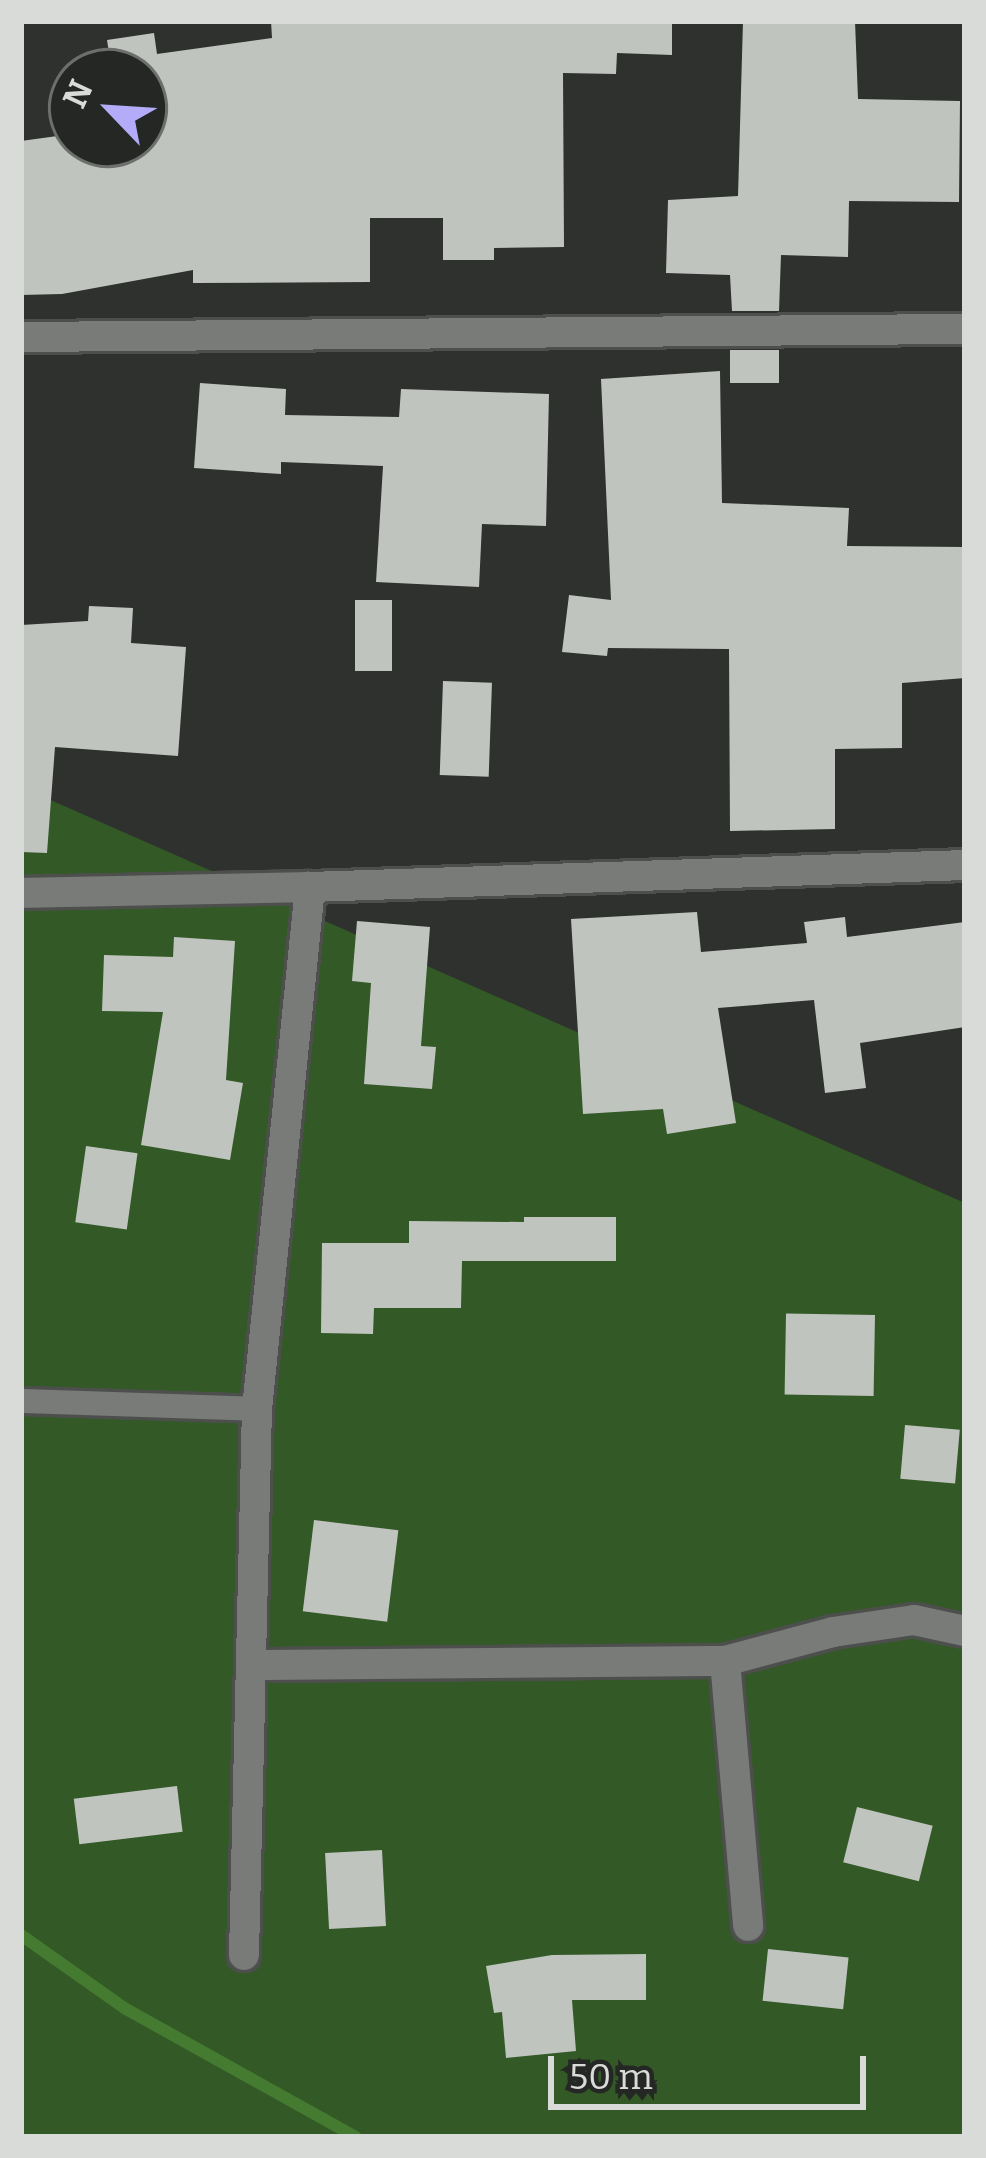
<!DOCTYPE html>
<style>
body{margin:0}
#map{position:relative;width:986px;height:2158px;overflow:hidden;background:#2e312d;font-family:Bitter,serif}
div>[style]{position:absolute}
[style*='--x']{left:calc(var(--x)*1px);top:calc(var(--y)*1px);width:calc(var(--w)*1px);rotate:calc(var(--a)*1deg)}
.green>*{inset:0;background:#335926}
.stream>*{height:12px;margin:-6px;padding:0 6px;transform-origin:6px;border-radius:6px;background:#447b30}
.building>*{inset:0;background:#c0c4bf;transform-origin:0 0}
.roads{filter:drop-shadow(3px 0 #4d4f4d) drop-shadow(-3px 0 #4d4f4d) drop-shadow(0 3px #4d4f4d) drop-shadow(0 -3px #4d4f4d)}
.service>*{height:24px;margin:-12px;padding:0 12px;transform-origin:12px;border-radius:12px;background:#787b77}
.minor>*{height:30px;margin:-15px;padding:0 15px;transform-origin:15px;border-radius:15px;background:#787b77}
span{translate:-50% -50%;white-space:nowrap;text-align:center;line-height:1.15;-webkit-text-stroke:12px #242724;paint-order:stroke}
.frame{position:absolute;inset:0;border:24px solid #d9dbd9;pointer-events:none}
.north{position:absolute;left:48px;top:48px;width:120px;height:120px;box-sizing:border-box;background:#242724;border:3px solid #6c6f6c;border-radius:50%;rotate:295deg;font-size:33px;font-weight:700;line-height:48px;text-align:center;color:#d9dbd9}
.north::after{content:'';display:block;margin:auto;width:42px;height:54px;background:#b4acf9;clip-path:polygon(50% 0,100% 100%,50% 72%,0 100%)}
.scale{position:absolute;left:548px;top:2056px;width:318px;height:54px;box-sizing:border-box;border:6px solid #d9dbd9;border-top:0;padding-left:15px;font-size:36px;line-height:42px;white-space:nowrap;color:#d9dbd9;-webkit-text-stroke:9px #242724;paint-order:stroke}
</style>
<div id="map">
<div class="green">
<div style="clip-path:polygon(21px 787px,965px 1203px,965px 2137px,21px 2137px)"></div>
</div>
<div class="stream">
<div style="--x:21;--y:1935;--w:128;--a:35.2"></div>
<div style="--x:126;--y:2009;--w:263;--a:29.1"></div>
</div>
<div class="building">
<div style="clip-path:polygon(271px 21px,672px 21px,672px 55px,617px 53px,616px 74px,563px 73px,564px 247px,494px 248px,494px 260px,443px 260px,443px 218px,370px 218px,370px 282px,193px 283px,193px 270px,62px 294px,21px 295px,21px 141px,72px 134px,72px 144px,144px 144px,144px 72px,112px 72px,107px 40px,154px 33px,157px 54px,272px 38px)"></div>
<div style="clip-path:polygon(743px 21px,855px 21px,858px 99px,960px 101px,959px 202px,849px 201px,848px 257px,781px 255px,779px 311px,732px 311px,730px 275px,666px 273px,668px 200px,738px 196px)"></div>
<div style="left:730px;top:350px;width:49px;height:33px"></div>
<div style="clip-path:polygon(720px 371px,722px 503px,849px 508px,847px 546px,965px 547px,965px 678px,902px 683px,902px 748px,835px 749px,835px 829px,730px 831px,729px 649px,608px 648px,607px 656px,562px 652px,569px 595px,611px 600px,601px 379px)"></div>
<div style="clip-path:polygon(200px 383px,286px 389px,285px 415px,399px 417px,401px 389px,549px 394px,546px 526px,482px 524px,479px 587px,376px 582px,383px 466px,281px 462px,281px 474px,194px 468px)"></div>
<div style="left:355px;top:600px;width:37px;height:71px"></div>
<div style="clip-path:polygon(89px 606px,133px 608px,131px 643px,186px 647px,178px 756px,55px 747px,47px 853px,21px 852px,21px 625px,88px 621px)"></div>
<div style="left:443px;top:681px;width:49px;height:94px;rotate:2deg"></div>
<div style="clip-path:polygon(697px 912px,701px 952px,807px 943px,804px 922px,845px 917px,847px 937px,965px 922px,965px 1027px,860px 1043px,866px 1088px,825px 1093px,814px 1000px,718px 1008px,736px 1123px,667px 1134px,663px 1109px,583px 1114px,571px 919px)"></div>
<div style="clip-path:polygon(357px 921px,430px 927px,421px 1046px,436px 1047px,432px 1089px,364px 1084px,371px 983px,352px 981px)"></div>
<div style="clip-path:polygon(174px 937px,235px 941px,226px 1080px,243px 1083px,230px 1160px,141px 1145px,163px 1012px,102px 1011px,104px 955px,173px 957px)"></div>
<div style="left:86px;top:1146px;width:52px;height:77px;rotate:8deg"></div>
<div style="clip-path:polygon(524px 1217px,616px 1217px,616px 1261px,462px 1261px,461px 1308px,374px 1308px,373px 1334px,321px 1333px,322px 1243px,409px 1243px,409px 1221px,524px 1222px)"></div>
<div style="left:875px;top:1315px;width:81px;height:89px;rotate:91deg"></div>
<div style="left:905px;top:1425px;width:55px;height:54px;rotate:5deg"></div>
<div style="left:314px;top:1520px;width:85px;height:92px;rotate:7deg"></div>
<div style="left:177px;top:1786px;width:46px;height:104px;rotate:83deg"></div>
<div style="left:857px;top:1807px;width:78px;height:57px;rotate:14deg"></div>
<div style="left:382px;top:1850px;width:76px;height:57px;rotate:87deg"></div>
<div style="left:768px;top:1949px;width:81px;height:52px;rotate:6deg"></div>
<div style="clip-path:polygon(646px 1954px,646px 2000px,572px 2000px,576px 2051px,506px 2058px,502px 2012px,494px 2013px,486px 1966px,552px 1955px)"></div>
</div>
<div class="roads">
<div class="service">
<div style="--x:21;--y:1401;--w:236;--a:1.9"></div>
</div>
<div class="minor">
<div style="--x:21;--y:337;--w:944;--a:-0.49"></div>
<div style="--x:21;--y:893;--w:289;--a:-1.2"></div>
<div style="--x:725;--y:1661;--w:266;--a:85"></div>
<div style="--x:252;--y:1665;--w:473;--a:-0.5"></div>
<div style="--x:725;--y:1661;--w:112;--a:-15"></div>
<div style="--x:833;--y:1632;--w:82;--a:-8.4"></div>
<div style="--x:914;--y:1620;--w:52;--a:12.2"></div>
<div style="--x:244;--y:1955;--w:546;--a:-88.64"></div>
<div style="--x:257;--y:1409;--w:525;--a:-84.2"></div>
<div style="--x:310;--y:887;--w:655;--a:-1.92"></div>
</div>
</div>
<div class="frame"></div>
<div class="north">N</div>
<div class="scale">50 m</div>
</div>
